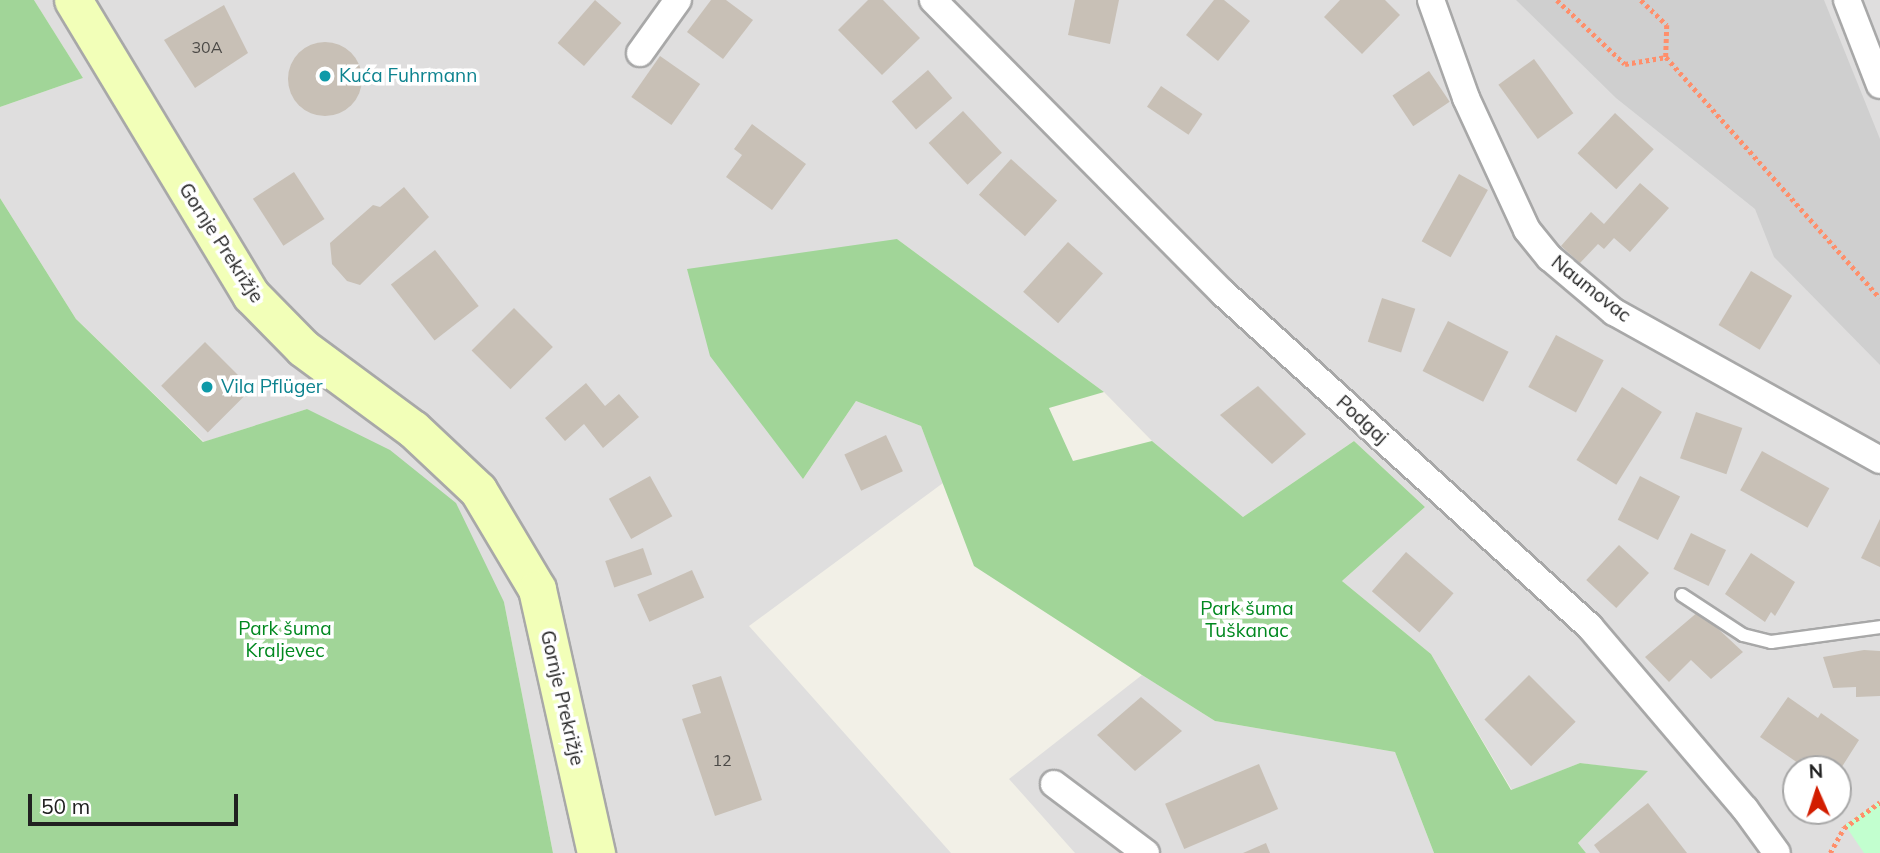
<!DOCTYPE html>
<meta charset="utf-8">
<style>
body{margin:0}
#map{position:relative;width:1880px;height:853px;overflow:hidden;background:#f2f0e7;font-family:Mulish,sans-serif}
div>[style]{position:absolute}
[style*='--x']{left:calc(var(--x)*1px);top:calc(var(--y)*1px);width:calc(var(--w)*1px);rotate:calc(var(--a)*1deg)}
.residential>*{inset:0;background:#dfdede}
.religious>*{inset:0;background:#cfcfcf}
.forest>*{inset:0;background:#a1d598}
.park>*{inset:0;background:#c2ffcf}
.building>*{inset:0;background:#c8c0b6;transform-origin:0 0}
.round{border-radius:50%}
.path>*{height:4.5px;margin-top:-2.25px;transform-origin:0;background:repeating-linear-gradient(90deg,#ff8f6b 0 3.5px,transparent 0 7px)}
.roads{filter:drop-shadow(2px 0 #a8a8a8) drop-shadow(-2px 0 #a8a8a8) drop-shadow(0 2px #a8a8a8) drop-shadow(0 -2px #a8a8a8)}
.lane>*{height:12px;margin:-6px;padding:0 6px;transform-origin:6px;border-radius:6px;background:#fff}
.street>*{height:26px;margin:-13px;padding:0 13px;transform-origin:13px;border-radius:13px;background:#fff}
.secondary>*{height:37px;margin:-18.5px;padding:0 18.5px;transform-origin:18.5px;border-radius:18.5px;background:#f2ffb8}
.dots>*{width:19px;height:19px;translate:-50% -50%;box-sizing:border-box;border:4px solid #fff;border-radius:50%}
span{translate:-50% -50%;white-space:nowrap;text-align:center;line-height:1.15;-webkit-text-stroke:7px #fff;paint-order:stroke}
.number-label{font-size:16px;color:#4b4946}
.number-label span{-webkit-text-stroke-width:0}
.culture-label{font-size:19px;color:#0d838f}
.left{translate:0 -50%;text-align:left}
.street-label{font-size:19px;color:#212121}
.park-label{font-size:19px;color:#01881f}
.north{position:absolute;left:1782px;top:755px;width:70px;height:70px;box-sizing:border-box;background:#fff;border:2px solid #a6a6a6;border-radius:50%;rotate:357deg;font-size:19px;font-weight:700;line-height:28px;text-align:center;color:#212121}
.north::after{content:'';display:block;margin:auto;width:24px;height:32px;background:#d21d00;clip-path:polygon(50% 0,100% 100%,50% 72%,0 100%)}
.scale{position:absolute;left:28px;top:794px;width:210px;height:32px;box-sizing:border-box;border:4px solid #212121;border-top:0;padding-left:9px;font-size:21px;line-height:24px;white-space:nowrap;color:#212121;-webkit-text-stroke:5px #fff;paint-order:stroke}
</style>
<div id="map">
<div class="residential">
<div style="clip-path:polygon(evenodd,34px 0,1880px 0,1880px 853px,1586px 853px,1578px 843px,1647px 772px,1580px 763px,1512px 790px,1431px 654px,1342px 581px,1425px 507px,1354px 441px,1243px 517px,1152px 441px,1104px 392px,897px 239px,803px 479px,856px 401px,921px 426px,943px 483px,749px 626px,951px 853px,553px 853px,504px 602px,307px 409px,204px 442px,76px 319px,0 198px,0 107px,83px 78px,34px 0,1796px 769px,1838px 769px,1838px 811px,1796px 811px,1796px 769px)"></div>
<div style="clip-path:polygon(1142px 675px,1215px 721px,1395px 752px,1434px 853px,1075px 853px,1009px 779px)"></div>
</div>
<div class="religious">
<div style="clip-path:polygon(1516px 0,1824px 0,1880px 139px,1880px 365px,1774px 257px,1755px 209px,1616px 98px)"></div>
</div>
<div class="forest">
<div style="clip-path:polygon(0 0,34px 0,83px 78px,0 107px)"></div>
<div style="clip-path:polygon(0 198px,76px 319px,203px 442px,307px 409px,390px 450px,456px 503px,504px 602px,553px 853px,0 853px)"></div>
<div style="clip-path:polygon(897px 239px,1104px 392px,1049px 408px,1073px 461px,1152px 441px,1243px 517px,1354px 441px,1425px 507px,1342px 581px,1431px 654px,1511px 790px,1580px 763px,1648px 771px,1578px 843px,1586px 853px,1434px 853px,1395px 752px,1215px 721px,1142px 675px,974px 566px,921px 426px,856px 401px,803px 479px,710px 356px,687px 269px)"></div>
</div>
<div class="park">
<div style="clip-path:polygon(1880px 801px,1880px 853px,1864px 853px,1845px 825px)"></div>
</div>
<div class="building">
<div style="left:595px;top:0;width:35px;height:57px;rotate:41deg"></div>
<div style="clip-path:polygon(711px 0,726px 0,753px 20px,723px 59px,687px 32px)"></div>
<div style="clip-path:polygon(868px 0,883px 0,920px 38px,882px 75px,838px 30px)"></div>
<div style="clip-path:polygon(1075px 0,1119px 0,1110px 44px,1068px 35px)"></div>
<div style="clip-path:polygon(1214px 0,1224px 0,1250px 21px,1218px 61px,1186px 35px)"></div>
<div style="clip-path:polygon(1340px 0,1385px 0,1400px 15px,1362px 54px,1324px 17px)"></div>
<div style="clip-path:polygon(224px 5px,248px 53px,195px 88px,164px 40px)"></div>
<div class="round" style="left:288px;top:42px;width:74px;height:74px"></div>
<div style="left:660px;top:56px;width:49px;height:50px;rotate:35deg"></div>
<div style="left:1534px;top:59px;width:67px;height:44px;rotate:54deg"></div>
<div style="left:928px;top:70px;width:37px;height:48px;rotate:49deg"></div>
<div style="left:1429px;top:71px;width:37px;height:44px;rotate:56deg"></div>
<div style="left:1161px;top:86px;width:50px;height:25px;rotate:34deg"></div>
<div style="left:963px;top:111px;width:57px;height:47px;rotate:47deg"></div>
<div style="left:1615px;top:113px;width:53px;height:55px;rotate:43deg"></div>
<div style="clip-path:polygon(752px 124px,806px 164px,772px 210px,726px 177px,742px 155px,734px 149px)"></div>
<div style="left:1011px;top:159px;width:62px;height:48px;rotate:42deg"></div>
<div style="left:294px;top:172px;width:56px;height:49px;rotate:57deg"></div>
<div style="left:1459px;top:174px;width:33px;height:77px;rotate:29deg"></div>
<div style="clip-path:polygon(1640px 183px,1669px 208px,1630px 252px,1614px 238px,1604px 249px,1598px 244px,1580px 263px,1561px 246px,1591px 212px,1604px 224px)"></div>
<div style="clip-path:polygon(404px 187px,429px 217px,360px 285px,347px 281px,332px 264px,330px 243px,373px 205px,380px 207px)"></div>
<div style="left:1068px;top:242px;width:47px;height:67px;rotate:42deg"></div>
<div style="left:435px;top:250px;width:71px;height:56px;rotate:52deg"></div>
<div style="left:1751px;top:271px;width:48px;height:63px;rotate:31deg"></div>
<div style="left:1382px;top:298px;width:35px;height:46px;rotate:18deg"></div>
<div style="left:514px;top:308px;width:55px;height:60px;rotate:45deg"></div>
<div style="left:1448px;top:321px;width:68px;height:56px;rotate:27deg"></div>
<div style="left:1556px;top:335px;width:54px;height:59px;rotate:28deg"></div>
<div style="left:205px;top:342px;width:66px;height:62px;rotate:45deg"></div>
<div style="clip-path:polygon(586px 383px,605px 406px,619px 394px,639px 417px,603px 448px,584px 424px,565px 441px,545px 418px)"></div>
<div style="clip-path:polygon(1258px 386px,1306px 434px,1272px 464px,1220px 415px)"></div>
<div style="left:1622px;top:387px;width:47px;height:86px;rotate:32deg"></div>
<div style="left:1696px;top:412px;width:49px;height:49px;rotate:19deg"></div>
<div style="left:886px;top:435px;width:40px;height:46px;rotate:65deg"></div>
<div style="left:1762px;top:451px;width:77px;height:45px;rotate:29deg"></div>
<div style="left:650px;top:476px;width:46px;height:47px;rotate:61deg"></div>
<div style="left:1640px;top:476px;width:45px;height:49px;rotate:27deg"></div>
<div style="clip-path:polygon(1880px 519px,1880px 567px,1861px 558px)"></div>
<div style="left:1691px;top:533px;width:39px;height:40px;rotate:26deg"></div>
<div style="left:1619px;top:545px;width:41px;height:48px;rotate:43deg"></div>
<div style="left:643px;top:548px;width:28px;height:40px;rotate:71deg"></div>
<div style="left:1406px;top:552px;width:63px;height:52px;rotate:41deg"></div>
<div style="clip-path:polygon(1751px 553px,1795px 582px,1775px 616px,1771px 612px,1765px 622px,1725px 594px)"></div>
<div style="left:692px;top:570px;width:30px;height:60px;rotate:66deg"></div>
<div style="clip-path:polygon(1699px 611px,1743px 652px,1711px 679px,1691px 660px,1669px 682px,1645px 657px)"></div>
<div style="clip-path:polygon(1864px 650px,1880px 651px,1880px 696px,1856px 697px,1856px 687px,1833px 688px,1823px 657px)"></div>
<div style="left:1529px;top:675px;width:66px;height:63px;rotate:45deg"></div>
<div style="clip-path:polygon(721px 676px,762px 800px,715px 816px,682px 719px,701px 713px,692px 685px)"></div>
<div style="clip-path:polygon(1141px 697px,1182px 731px,1135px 771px,1097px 735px)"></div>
<div style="clip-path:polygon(1788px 697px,1818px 718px,1821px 713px,1859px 740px,1838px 773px,1838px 769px,1817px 769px,1802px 758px,1798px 763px,1760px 737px)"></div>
<div style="left:1259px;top:764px;width:49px;height:102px;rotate:67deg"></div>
<div style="clip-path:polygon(1648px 803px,1687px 853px,1600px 853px,1594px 845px)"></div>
<div style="clip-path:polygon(1266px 843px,1270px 853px,1243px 853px)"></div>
</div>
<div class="path">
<div style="--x:1557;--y:0;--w:93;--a:43.3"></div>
<div style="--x:1625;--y:64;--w:42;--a:-9.7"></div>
<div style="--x:1641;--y:0;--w:36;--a:44"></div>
<div style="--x:1667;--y:25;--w:32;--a:92"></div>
<div style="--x:1666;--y:57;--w:322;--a:48.4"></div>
<div style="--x:1830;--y:853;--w:29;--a:-61"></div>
<div style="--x:1844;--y:828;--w:44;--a:-35.8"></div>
</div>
<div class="roads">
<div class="lane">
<div style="--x:1682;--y:595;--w:73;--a:33.3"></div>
<div style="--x:1743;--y:635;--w:29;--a:14"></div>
<div style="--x:1771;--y:642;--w:110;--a:-7.8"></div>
</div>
<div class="street">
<div style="--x:933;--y:0;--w:412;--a:45.3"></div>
<div style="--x:1223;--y:293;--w:496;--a:42.3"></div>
<div style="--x:1590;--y:627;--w:239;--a:49.6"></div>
<div style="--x:1745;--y:809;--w:54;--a:54"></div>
<div style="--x:1431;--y:0;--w:104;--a:70.3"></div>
<div style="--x:1466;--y:98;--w:145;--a:65.2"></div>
<div style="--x:1527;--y:230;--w:36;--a:51"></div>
<div style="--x:1550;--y:258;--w:84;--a:40.2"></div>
<div style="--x:1614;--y:312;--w:304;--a:29.1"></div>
<div style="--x:1847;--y:0;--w:91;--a:68.8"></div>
<div style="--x:640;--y:53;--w:65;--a:-54.4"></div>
<div style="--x:1054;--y:784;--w:115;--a:36.9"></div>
</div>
<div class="secondary">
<div style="--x:73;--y:0;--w:345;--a:58.9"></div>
<div style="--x:251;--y:295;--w:74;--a:45.5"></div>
<div style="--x:303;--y:348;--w:137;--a:36.4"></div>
<div style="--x:413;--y:429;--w:89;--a:43.2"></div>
<div style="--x:478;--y:490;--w:115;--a:59.2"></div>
<div style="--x:537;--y:589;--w:271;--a:77.4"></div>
</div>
</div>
<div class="dots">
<div style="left:325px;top:76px;background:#0f9aa8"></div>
<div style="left:207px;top:387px;background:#0f9aa8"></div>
</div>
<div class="number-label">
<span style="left:207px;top:47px">30A</span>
<span style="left:722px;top:760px">12</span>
</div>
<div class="culture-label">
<span class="left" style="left:339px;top:76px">Kuća Fuhrmann</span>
<span class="left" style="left:221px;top:387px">Vila Pflüger</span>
</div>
<div class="street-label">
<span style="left:221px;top:243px;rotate:57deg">Gornje Prekrižje</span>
<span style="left:1591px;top:289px;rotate:38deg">Naumovac</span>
<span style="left:1362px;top:420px;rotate:42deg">Podgaj</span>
<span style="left:562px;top:698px;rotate:77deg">Gornje Prekrižje</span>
</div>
<div class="park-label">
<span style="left:1247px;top:620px">Park šuma<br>Tuškanac</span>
<span style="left:285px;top:640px">Park šuma<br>Kraljevec</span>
</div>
<div class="north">N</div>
<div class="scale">50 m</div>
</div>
